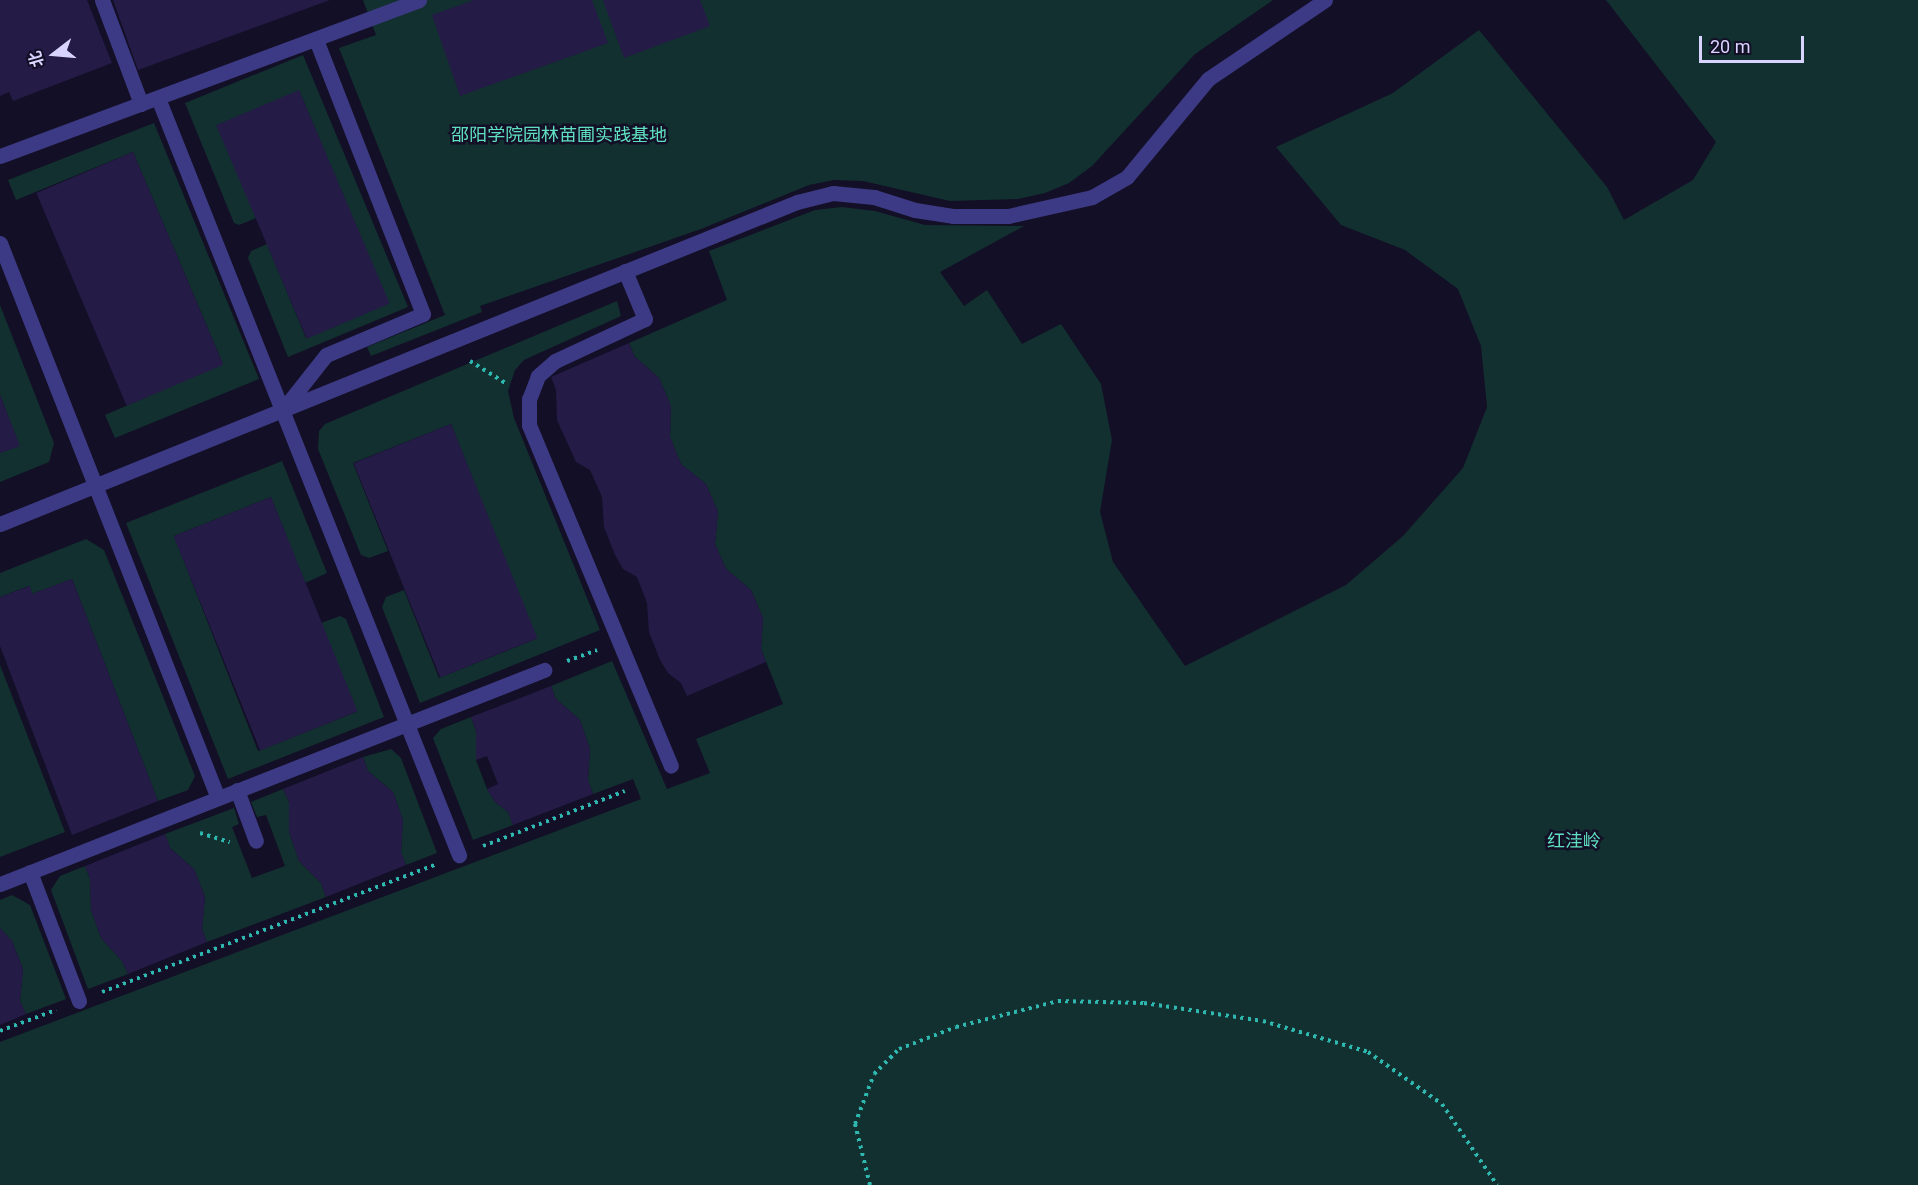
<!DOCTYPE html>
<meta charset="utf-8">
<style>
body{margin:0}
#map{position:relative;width:1918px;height:1185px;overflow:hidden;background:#130f26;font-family:Roboto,"Noto Sans SC",sans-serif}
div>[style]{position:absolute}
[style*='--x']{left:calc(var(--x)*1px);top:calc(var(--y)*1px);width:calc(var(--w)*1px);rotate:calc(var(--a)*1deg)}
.green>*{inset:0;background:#12302f}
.building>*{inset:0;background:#241b47;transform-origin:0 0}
.path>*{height:4px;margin-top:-2px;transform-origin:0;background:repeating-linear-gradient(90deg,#2fb8b0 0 3px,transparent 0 7.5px)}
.minor>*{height:15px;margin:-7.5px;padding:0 7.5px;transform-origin:7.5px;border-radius:7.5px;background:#3d3a85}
span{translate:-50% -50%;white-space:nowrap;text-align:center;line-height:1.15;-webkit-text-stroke:5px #130f26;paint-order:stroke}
.park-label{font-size:18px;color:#5fe0c0}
.north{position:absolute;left:24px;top:24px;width:60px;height:60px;-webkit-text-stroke:4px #130f26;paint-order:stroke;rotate:254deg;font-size:16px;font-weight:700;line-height:24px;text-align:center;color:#d9d4ff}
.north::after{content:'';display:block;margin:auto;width:21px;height:27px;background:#d9d4ff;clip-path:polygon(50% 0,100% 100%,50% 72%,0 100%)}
.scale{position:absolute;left:1699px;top:36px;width:105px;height:27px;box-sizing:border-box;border:3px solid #d9d4ff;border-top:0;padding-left:8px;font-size:18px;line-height:21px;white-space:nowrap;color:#d9d4ff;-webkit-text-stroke:4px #130f26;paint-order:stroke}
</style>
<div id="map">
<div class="green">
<div style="clip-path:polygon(363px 0,1273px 0,1195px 54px,1092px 166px,1069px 183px,1045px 193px,1018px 199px,950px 201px,863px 181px,834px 180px,809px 185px,701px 229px,480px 306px,482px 312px,371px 356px,367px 347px,445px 315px,339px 48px,376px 35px)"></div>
<div style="clip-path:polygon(1606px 0,1918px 0,1918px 1185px,0 1185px,0 1042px,641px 799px,633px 779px,593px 794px,588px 780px,590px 749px,580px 720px,556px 699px,551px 686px,612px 661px,667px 789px,710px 773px,696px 739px,783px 704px,761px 649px,763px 618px,751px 590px,726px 569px,715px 544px,718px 512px,706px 484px,681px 464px,670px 437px,671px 406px,659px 378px,635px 357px,629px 343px,727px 300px,709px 251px,815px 210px,842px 207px,875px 211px,925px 225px,1024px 226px,940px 272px,964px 306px,987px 290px,1022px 344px,1061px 324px,1101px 384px,1112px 440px,1100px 512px,1113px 562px,1185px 666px,1346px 585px,1403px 536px,1463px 468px,1487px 407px,1481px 346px,1458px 289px,1405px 250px,1341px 225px,1276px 147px,1393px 93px,1479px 30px,1607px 187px,1624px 220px,1693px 180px,1716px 142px)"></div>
<div style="clip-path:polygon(303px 55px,408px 307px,288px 357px,248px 258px,251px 251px,267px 244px,306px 338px,388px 303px,299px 90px,256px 218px,239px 225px,234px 223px,185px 103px)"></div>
<div style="clip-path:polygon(154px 123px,259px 379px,115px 438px,105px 415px,223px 364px,133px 152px,16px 200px,8px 180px)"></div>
<div style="clip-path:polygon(617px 301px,621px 316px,524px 360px,515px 370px,508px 391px,514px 418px,600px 630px,420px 703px,382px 607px,386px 597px,404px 590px,439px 678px,536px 639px,451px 424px,353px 463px,388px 551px,369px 558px,361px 555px,318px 449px,319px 431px,325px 424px)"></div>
<div style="clip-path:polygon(0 305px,54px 443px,49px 462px,0 482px,0 453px,19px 445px,0 395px)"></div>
<div style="clip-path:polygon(282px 461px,327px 573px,305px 583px,271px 497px,174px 536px,258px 751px,356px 712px,321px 623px,340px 616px,346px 619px,384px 717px,228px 779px,126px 523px)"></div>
<div style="clip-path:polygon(86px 539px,104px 550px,195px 776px,188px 790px,158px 801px,72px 579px,32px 594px,29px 586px,0 597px,0 573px)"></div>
<div style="clip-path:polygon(0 665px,65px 832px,0 857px)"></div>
<div style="clip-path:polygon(471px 717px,476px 731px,476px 760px,487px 789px,495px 802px,508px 812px,513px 825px,473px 840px,433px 738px,441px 729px)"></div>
<div style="clip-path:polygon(391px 749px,401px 758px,437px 853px,406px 865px,401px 852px,403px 820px,393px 792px,368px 771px,363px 757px)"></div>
<div style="clip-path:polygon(283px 789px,289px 802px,289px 832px,299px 861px,321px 883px,326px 897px,207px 942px,202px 929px,205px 897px,194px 869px,170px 848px,165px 834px,234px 808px,239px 824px,232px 827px,252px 878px,285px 866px,266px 815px,257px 817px,251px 802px)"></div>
<div style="clip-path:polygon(85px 866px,90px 879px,91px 910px,101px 938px,122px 961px,128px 974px,88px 989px,51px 890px,60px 876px)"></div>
<div style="clip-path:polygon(12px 895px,30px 905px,66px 999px,26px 1014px,20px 1001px,23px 969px,12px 941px,0 928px,0 900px)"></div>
</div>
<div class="building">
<div style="clip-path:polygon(0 0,87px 0,112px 63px,13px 101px,9px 92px,0 96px)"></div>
<div style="clip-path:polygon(113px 0,330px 0,138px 70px)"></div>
<div style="clip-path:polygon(474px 0,592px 0,608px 43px,460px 96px,432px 15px)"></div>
<div style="clip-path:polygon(603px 0,700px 0,710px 26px,624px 58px)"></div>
<div style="left:299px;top:90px;width:232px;height:90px;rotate:67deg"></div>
<div style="left:133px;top:152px;width:231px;height:105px;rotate:67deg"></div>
<div style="clip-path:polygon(629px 343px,635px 357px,659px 378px,671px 406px,670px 437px,681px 464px,706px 484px,718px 512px,715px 544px,726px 569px,751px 590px,763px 618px,761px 649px,766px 662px,687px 696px,681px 683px,668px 673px,660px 660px,649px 632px,647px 603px,637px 577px,623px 569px,615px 555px,604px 527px,602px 497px,590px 470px,576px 462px,557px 420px,556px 390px,551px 377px)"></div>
<div style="clip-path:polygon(0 395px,20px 446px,0 453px)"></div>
<div style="left:451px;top:424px;width:231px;height:105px;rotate:68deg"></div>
<div style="left:271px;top:497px;width:231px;height:105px;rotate:68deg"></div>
<div style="clip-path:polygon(72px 579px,158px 801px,72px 835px,0 646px,0 597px,30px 586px,32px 594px)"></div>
<div style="clip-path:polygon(551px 686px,556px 699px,580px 720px,590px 749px,588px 780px,593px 794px,513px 825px,508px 812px,495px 802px,487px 789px,498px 784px,487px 756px,476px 760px,476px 731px,471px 717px)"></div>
<div style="clip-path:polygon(363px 757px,368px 771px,393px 792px,403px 820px,401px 852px,406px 865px,326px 897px,321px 883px,299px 861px,289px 832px,289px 802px,283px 789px)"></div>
<div style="clip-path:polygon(165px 834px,170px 848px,194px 869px,205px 897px,202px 929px,207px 942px,128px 974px,122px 961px,101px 938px,91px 910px,90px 879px,85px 866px)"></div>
<div style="clip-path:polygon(0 928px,12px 941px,23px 969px,20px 1001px,26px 1014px,0 1025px)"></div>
</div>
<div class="path">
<div style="--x:470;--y:361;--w:44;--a:31.9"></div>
<div style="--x:567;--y:661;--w:32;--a:-20"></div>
<div style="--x:200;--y:833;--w:31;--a:17"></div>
<div style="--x:483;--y:846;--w:152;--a:-21.2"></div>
<div style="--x:102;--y:992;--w:359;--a:-20.9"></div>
<div style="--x:0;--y:1031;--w:60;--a:-20.6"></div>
<div style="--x:870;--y:1185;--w:63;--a:-103.8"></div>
<div style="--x:855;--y:1124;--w:53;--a:-69.2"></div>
<div style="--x:874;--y:1074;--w:35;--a:-45"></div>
<div style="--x:899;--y:1049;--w:61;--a:-21.1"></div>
<div style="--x:956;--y:1027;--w:105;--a:-14.3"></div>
<div style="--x:1058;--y:1001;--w:86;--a:1.3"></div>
<div style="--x:1144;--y:1003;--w:120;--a:8.6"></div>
<div style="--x:1263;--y:1021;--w:109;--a:16.4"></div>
<div style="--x:1368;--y:1052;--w:90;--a:35.1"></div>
<div style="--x:1442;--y:1104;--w:98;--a:55.8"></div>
</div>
<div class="minor">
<div style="--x:102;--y:0;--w:111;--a:69.4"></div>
<div style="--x:158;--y:98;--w:815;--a:68.32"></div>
<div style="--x:0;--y:156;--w:447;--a:-20.4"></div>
<div style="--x:0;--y:243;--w:596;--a:68.56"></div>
<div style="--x:625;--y:271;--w:52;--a:67.4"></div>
<div style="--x:645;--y:319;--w:99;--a:155"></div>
<div style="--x:555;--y:361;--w:23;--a:139"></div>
<div style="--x:538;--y:376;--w:25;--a:111"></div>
<div style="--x:529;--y:399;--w:26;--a:90"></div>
<div style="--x:529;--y:425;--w:369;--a:67.4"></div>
<div style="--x:285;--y:407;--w:66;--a:-51.7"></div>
<div style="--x:326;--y:355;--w:105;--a:-22.9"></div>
<div style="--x:423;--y:314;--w:295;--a:-111.3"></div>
<div style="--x:0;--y:524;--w:860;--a:-22"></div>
<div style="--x:797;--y:202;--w:37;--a:-14"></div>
<div style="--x:833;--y:193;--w:41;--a:5.6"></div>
<div style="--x:874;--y:197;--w:43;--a:17.6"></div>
<div style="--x:915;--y:210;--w:38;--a:9"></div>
<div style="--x:953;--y:216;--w:55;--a:0"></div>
<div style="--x:1008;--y:216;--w:86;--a:-12.7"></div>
<div style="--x:1092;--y:197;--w:40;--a:-29.7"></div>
<div style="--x:1127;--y:177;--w:127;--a:-50.4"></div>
<div style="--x:1208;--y:79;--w:141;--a:-34"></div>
<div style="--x:237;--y:790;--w:54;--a:69.6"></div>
<div style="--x:30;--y:872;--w:138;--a:69.2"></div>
<div style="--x:0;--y:884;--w:585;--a:-21.47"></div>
</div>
<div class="park-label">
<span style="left:559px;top:135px">邵阳学院园林苗圃实践基地</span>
<span style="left:1574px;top:841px">红洼岭</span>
</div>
<div class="north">北</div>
<div class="scale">20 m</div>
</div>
